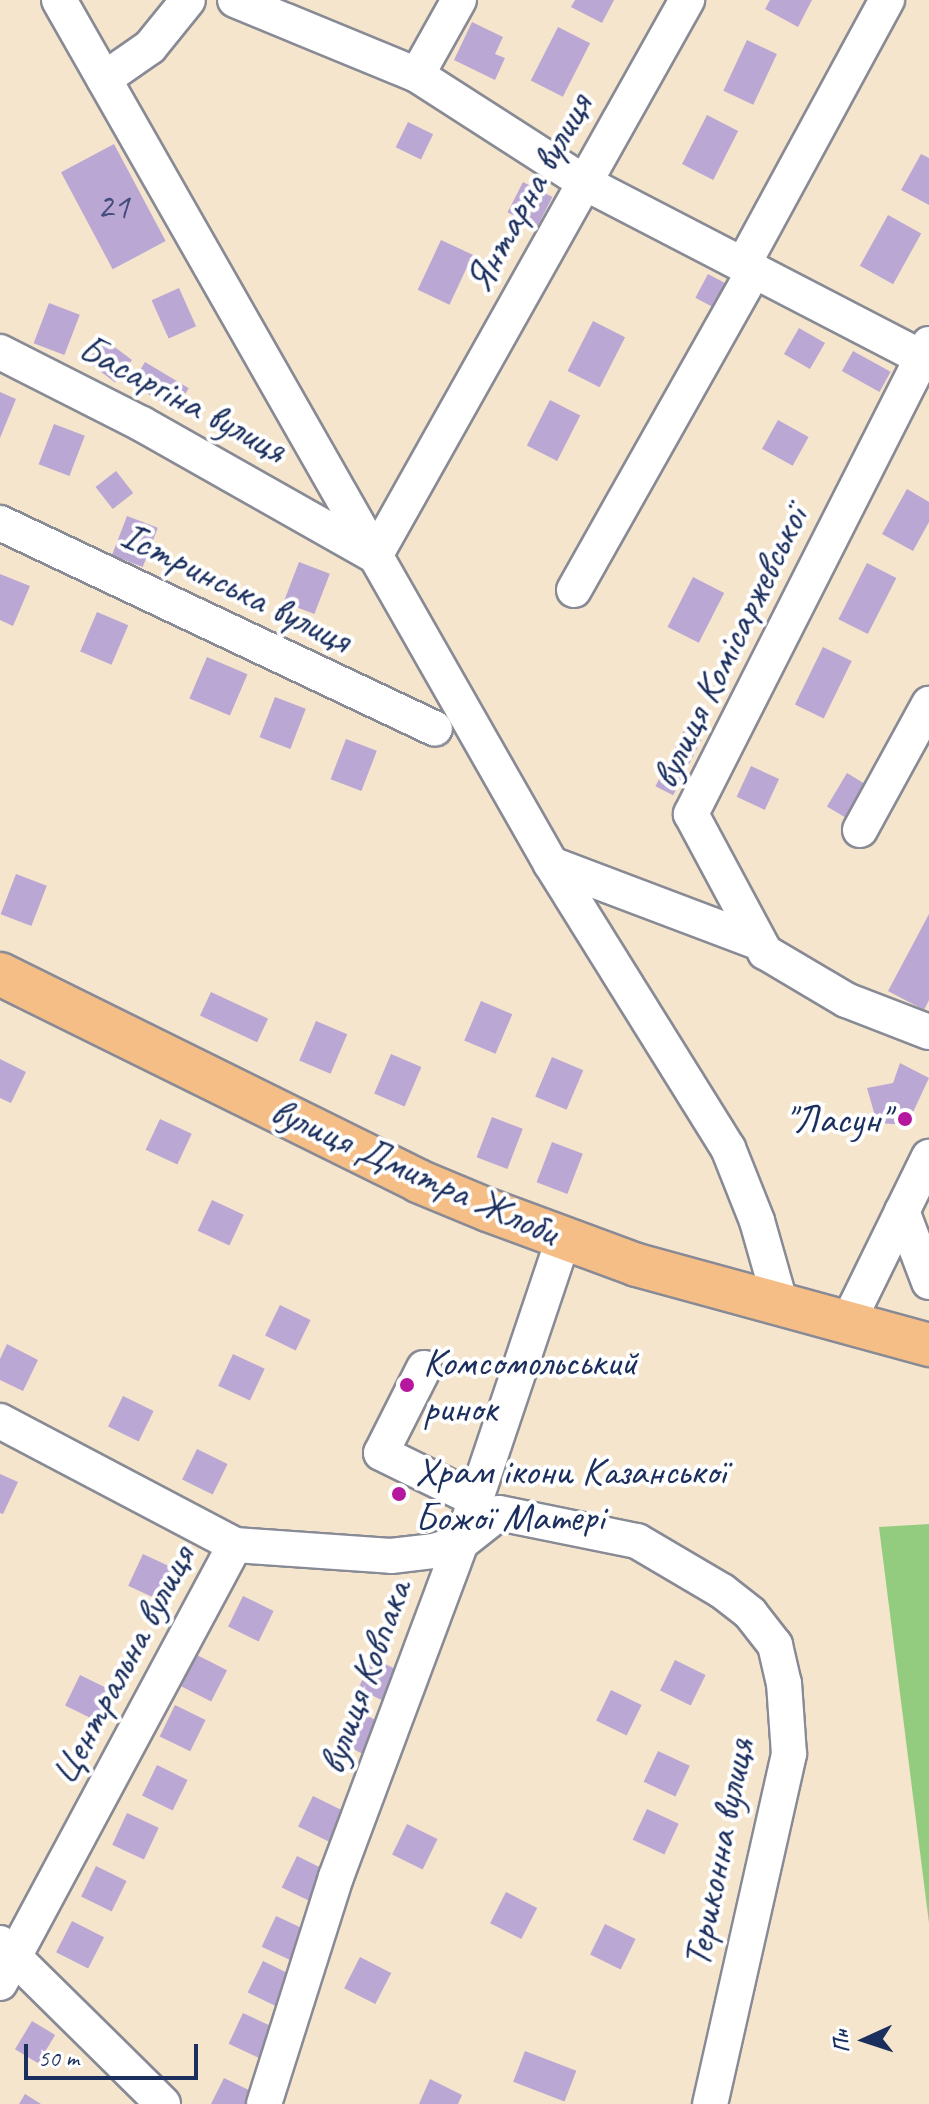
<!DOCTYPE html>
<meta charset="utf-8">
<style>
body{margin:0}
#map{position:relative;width:929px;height:2104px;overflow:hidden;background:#f5e5cc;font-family:Caveat,sans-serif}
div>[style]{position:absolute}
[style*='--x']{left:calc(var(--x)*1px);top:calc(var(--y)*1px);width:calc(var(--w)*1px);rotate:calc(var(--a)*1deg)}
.green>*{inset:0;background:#94cc7f}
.building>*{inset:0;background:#bba7d4;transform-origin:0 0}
.roads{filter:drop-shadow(2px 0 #888a95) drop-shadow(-2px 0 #888a95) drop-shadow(0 2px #888a95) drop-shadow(0 -2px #888a95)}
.minor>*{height:34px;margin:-17px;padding:0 17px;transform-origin:17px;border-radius:17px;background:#fff}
.major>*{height:42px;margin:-21px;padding:0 21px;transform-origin:21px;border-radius:21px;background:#f6be87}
.dots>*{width:22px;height:22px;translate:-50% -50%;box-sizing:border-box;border:4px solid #fff;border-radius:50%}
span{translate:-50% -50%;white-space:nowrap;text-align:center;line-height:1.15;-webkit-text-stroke:8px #fff;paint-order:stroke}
.number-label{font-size:36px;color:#434d7c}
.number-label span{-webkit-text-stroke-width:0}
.street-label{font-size:40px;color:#1b2f5e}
.poi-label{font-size:40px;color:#1b2f5e}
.right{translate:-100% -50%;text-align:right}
.left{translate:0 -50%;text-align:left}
.north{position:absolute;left:825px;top:2000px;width:80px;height:80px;-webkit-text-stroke:6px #fff;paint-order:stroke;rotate:267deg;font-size:22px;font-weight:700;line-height:32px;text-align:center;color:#1b2f5e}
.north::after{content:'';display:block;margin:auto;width:28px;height:36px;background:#1b2f5e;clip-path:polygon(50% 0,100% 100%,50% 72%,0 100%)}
.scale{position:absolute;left:24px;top:2044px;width:174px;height:36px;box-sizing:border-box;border:4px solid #1b2f5e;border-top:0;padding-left:10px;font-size:24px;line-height:28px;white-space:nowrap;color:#1b2f5e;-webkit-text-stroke:6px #fff;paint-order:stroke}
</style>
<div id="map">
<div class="green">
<div style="clip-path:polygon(929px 1524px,929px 1923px,879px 1527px)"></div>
</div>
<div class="building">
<div style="clip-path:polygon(575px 0,614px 0,602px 23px,571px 7px)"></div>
<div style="clip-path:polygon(770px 0,812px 0,798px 27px,765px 9px)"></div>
<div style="clip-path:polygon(472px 22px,503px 37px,495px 54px,505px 58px,495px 80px,454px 60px)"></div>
<div style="left:558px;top:27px;width:36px;height:60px;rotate:27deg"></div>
<div style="left:747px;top:40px;width:33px;height:56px;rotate:25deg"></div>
<div style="left:707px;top:115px;width:35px;height:55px;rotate:27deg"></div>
<div style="left:408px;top:122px;width:28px;height:28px;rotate:26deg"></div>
<div style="left:114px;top:144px;width:110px;height:60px;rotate:62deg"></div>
<div style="clip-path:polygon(921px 154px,929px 158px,929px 205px,901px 190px)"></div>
<div style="left:523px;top:182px;width:33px;height:34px;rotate:27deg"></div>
<div style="left:888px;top:215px;width:38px;height:58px;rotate:29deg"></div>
<div style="left:441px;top:240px;width:35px;height:55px;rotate:25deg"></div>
<div style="left:708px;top:274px;width:24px;height:27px;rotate:28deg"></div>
<div style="left:179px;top:288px;width:42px;height:30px;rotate:66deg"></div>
<div style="left:49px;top:303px;width:33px;height:43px;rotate:21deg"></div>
<div style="left:593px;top:321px;width:36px;height:56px;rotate:27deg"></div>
<div style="left:799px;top:328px;width:30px;height:30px;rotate:30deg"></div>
<div style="left:104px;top:339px;width:35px;height:28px;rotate:37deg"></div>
<div style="left:853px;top:351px;width:43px;height:23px;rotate:29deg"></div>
<div style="left:145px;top:362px;width:51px;height:26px;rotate:31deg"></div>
<div style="clip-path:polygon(0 392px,16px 399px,0 438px)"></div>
<div style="left:550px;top:400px;width:34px;height:51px;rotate:27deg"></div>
<div style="left:778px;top:420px;width:35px;height:33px;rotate:29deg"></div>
<div style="left:54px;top:424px;width:33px;height:43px;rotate:21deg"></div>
<div style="left:116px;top:471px;width:28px;height:26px;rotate:52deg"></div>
<div style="clip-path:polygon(907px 489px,929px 502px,929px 522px,913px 551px,882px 534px)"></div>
<div style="left:127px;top:516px;width:33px;height:42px;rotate:21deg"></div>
<div style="left:299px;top:562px;width:33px;height:43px;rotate:21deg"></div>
<div style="left:867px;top:563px;width:33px;height:63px;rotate:27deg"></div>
<div style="clip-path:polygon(0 574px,30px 586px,13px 626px,0 620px)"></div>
<div style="left:693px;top:577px;width:35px;height:56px;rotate:27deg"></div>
<div style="left:97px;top:612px;width:34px;height:43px;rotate:23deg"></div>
<div style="left:823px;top:647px;width:32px;height:64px;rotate:26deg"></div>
<div style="left:207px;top:657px;width:44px;height:45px;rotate:23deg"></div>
<div style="left:275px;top:697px;width:33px;height:43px;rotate:21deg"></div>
<div style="left:684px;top:730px;width:20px;height:63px;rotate:27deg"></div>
<div style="left:346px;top:739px;width:33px;height:43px;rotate:21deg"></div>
<div style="left:751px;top:766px;width:31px;height:34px;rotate:25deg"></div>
<div style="left:847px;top:773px;width:29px;height:39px;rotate:31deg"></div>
<div style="left:16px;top:874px;width:33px;height:43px;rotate:21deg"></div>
<div style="clip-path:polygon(929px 914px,929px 1000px,924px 1010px,888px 991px)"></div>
<div style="left:211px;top:992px;width:63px;height:26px;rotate:25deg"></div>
<div style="left:481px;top:1001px;width:34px;height:43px;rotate:23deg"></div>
<div style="left:316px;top:1021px;width:34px;height:43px;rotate:23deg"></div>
<div style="left:391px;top:1054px;width:33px;height:43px;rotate:23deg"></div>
<div style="left:552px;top:1057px;width:34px;height:43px;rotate:23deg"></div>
<div style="clip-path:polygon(0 1059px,26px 1072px,11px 1103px,0 1098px)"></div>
<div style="clip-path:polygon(900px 1063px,929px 1078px,907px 1125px,877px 1123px,867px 1088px,893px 1083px)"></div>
<div style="left:492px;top:1117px;width:33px;height:43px;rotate:21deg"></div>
<div style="left:160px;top:1119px;width:35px;height:34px;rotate:25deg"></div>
<div style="left:552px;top:1142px;width:33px;height:43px;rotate:21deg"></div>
<div style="left:212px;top:1200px;width:35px;height:34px;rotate:25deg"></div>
<div style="left:280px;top:1305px;width:34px;height:34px;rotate:26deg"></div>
<div style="clip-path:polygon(7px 1344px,38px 1360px,23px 1391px,0 1380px,0 1359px)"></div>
<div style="left:233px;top:1354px;width:35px;height:35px;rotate:25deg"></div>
<div style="left:123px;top:1396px;width:34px;height:34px;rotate:26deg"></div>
<div style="left:197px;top:1449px;width:34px;height:34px;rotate:26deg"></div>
<div style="clip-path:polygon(0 1474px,18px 1482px,3px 1514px,0 1513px)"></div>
<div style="left:143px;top:1554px;width:35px;height:35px;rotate:25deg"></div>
<div style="left:243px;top:1596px;width:34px;height:34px;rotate:26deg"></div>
<div style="left:195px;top:1654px;width:36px;height:35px;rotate:27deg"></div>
<div style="left:373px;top:1658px;width:34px;height:34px;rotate:26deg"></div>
<div style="left:675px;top:1660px;width:34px;height:34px;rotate:26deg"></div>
<div style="left:80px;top:1675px;width:34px;height:34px;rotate:26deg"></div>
<div style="left:611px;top:1690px;width:34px;height:34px;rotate:26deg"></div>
<div style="left:175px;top:1705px;width:34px;height:35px;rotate:26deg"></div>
<div style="left:352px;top:1708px;width:35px;height:36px;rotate:27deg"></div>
<div style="left:658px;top:1751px;width:35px;height:34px;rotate:25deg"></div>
<div style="left:157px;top:1765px;width:34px;height:34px;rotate:26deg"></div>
<div style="left:313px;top:1796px;width:34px;height:34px;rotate:26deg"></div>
<div style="left:647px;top:1809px;width:35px;height:34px;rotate:25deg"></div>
<div style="left:127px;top:1813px;width:35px;height:35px;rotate:25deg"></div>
<div style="left:407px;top:1824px;width:34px;height:34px;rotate:26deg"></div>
<div style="left:297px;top:1856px;width:34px;height:35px;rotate:26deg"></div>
<div style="left:96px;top:1866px;width:34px;height:34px;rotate:26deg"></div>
<div style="left:506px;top:1892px;width:35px;height:35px;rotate:27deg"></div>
<div style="left:276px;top:1916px;width:35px;height:34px;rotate:25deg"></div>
<div style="left:72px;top:1921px;width:36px;height:35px;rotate:27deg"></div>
<div style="left:605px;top:1924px;width:34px;height:34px;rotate:26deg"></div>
<div style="left:360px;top:1957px;width:35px;height:35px;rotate:27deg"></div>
<div style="left:263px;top:1961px;width:34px;height:35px;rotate:26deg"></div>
<div style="left:243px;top:2013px;width:35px;height:34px;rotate:25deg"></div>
<div style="left:32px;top:2021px;width:27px;height:33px;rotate:31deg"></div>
<div style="left:525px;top:2051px;width:55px;height:33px;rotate:21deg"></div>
<div style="clip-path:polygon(224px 2078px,255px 2093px,250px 2104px,211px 2104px)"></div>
<div style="clip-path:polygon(430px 2079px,462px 2095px,458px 2104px,419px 2104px)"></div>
<div style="clip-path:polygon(25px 2094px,41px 2104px,19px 2104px)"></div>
</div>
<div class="roads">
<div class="minor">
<div style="--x:59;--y:0;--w:994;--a:60.34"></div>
<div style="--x:551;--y:864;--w:218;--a:20.7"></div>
<div style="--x:235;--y:0;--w:197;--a:22.4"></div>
<div style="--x:417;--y:75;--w:200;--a:32.7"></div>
<div style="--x:585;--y:183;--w:387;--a:27.4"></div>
<div style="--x:417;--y:75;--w:86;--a:-60.8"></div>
<div style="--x:104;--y:79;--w:56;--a:-34.8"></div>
<div style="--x:150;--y:47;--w:60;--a:-51"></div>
<div style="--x:743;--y:265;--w:302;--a:-61.5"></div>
<div style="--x:929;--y:344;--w:527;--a:116.86"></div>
<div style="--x:691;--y:814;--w:157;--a:61.8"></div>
<div style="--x:765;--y:952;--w:94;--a:30.7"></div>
<div style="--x:846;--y:1000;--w:89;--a:21.1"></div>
<div style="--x:0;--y:352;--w:159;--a:26.9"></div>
<div style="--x:142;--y:424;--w:268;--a:29.5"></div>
<div style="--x:375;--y:556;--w:638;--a:-60.7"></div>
<div style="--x:0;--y:523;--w:481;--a:25.3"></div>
<div style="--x:574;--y:590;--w:367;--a:-60.6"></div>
<div style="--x:860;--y:830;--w:144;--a:-61.3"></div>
<div style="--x:551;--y:864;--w:335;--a:58.1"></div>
<div style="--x:728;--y:1148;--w:79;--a:68.3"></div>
<div style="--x:757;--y:1221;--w:87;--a:74.1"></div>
<div style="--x:902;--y:1211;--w:76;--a:69.2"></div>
<div style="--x:848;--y:1322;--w:184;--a:-63.9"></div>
<div style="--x:424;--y:1368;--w:95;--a:116.8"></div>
<div style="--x:381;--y:1453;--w:105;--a:26.1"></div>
<div style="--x:0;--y:1421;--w:266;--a:27.8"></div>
<div style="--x:0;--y:1943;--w:229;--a:44.6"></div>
<div style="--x:0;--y:1983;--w:497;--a:-61.8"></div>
<div style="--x:235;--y:1545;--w:156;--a:4"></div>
<div style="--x:391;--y:1556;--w:42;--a:-6.8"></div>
<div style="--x:433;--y:1551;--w:29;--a:-16"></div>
<div style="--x:461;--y:1543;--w:48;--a:-38.3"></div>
<div style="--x:499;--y:1513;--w:141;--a:11.5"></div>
<div style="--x:637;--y:1541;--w:99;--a:30.5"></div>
<div style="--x:722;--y:1591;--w:36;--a:38"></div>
<div style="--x:750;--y:1613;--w:41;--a:52"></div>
<div style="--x:775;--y:1645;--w:39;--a:77"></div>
<div style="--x:784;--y:1683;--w:71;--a:86"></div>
<div style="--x:789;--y:1754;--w:359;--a:102.7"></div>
<div style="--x:264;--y:2104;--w:238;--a:-72.4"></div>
<div style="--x:336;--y:1877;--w:357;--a:-69.5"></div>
<div style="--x:461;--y:1543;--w:323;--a:-71.4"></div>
</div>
<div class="major">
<div style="--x:0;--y:974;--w:466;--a:26.3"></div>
<div style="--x:418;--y:1181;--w:76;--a:22.5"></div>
<div style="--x:488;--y:1210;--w:159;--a:20.3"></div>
<div style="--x:637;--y:1265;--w:303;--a:15.3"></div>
</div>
</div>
<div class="dots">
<div style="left:905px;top:1119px;background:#b5179e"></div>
<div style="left:407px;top:1385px;background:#b5179e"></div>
<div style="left:399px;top:1494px;background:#b5179e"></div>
</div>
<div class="number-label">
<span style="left:113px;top:207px">21</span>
</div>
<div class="street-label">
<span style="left:528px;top:193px;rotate:-61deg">Янтарна вулиця</span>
<span style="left:183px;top:398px;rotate:28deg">Басаргіна вулиця</span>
<span style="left:236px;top:587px;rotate:26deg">Істринська вулиця</span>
<span style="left:729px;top:647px;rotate:-64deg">вулиця Комісаржевської</span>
<span style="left:415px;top:1171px;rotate:24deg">вулиця Дмитра Жлоби</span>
<span style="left:122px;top:1665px;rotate:-62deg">Центральна вулиця</span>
<span style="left:364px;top:1677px;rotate:-70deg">вулиця Ковпака</span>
<span style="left:718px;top:1853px;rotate:-79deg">Териконна вулиця</span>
</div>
<div class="poi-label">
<span class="right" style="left:889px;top:1119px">"Ласун"</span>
<span class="left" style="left:423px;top:1385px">Комсомольський<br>ринок</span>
<span class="left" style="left:415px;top:1494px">Храм ікони Казанської<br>Божої Матері</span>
</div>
<div class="north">Пн</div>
<div class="scale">50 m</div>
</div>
